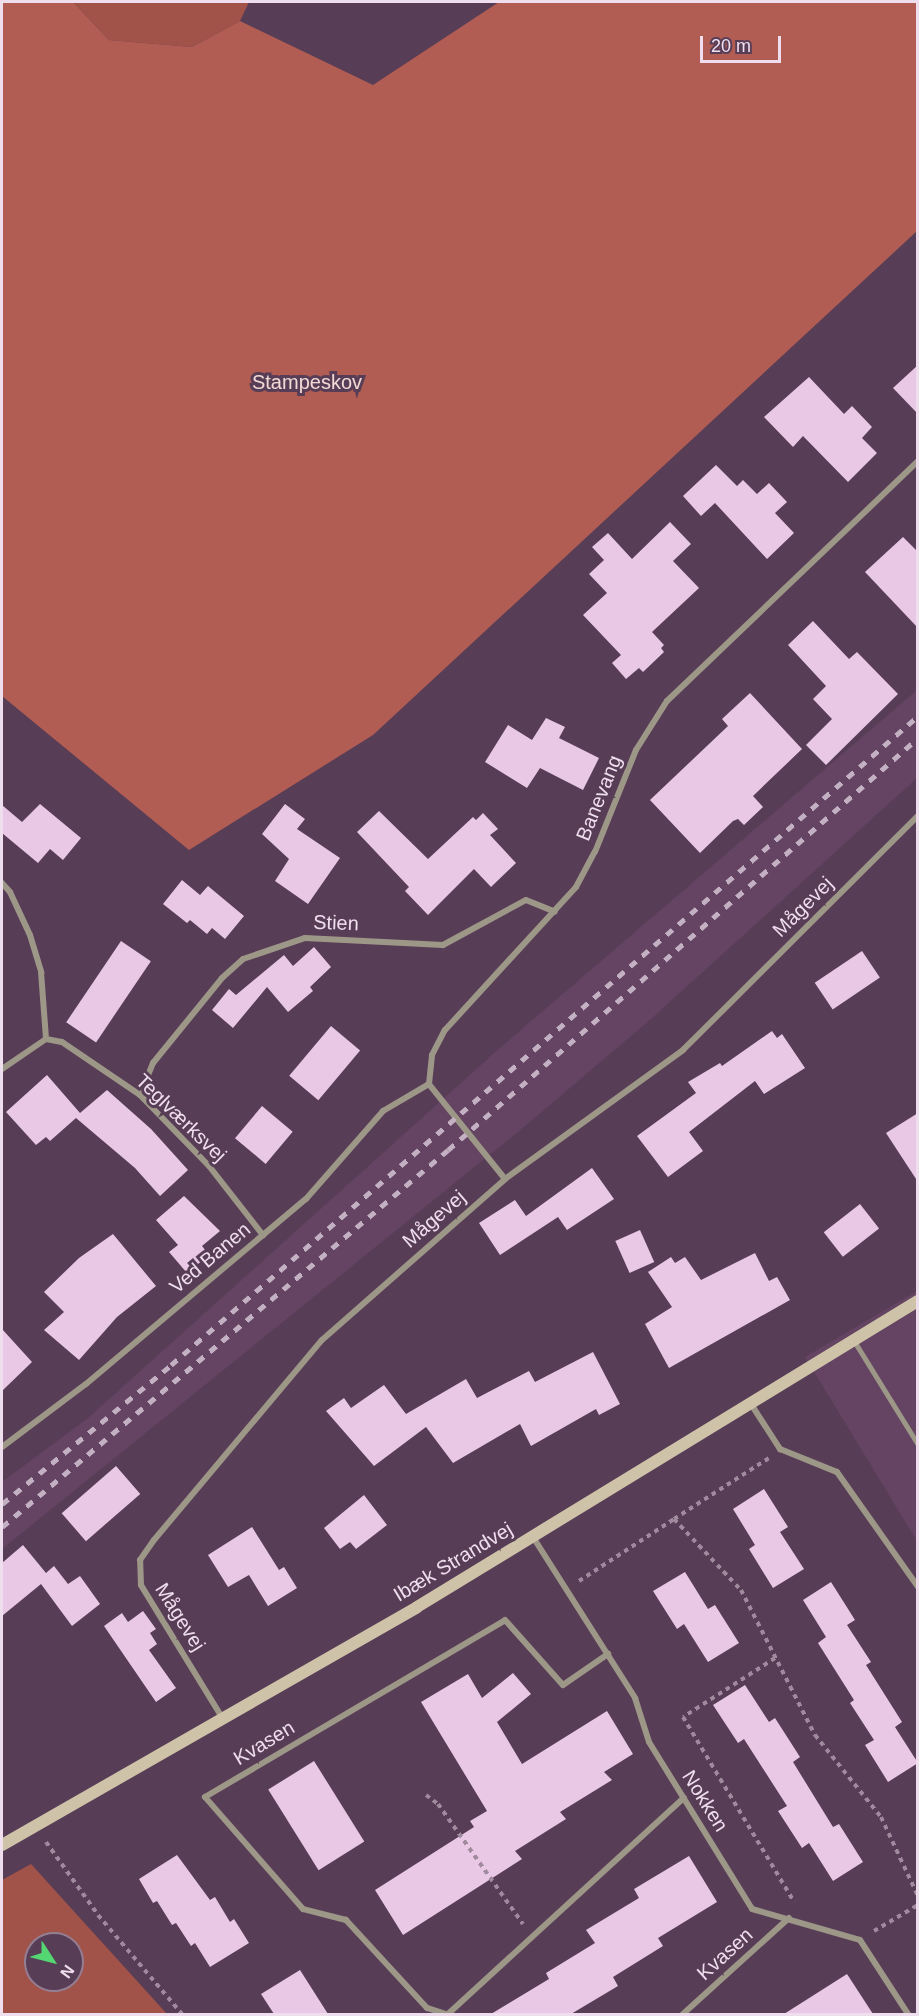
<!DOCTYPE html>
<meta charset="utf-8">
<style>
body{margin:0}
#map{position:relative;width:919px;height:2016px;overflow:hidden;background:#583d56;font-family:Arial,sans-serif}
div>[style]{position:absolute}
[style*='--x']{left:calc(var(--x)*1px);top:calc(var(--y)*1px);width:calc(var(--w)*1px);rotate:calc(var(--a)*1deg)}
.built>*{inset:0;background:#644462}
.green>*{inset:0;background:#a15349}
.forest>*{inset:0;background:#b15d53}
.building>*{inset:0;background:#e9c8e6;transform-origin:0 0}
.path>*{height:4px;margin-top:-2px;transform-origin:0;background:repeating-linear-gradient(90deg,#a08a9e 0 4.5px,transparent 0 9px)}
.lane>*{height:4.5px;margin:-2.25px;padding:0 2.25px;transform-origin:2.25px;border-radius:2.25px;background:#9d9787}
.street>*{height:6px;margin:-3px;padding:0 3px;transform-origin:3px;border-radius:3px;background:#9d9787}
.secondary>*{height:12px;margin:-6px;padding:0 6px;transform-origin:6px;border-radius:6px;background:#cec3a9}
.rail>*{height:4.5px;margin-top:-2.25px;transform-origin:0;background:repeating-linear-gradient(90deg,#c3b0c2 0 8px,transparent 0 16px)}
span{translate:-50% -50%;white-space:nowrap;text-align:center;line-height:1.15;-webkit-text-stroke:6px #583d56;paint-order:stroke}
.park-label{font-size:20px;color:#f2d9d5}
.street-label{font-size:20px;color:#efdfee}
.frame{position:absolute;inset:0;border:3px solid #efdfee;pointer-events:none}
.north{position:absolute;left:24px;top:1932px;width:60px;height:60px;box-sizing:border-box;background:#583d56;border:2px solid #947e93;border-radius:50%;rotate:126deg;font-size:16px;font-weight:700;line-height:24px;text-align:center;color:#efdfee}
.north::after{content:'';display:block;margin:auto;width:21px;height:27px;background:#54d672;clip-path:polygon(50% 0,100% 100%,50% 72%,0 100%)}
.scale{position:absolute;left:700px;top:36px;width:81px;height:27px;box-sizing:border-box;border:3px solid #efdfee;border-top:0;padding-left:8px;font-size:18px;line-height:21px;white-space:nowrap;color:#efdfee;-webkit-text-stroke:4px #583d56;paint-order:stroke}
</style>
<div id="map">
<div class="built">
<div style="clip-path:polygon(917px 690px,917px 778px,651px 1019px,524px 1127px,2px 1549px,2px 1482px,88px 1418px,502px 1046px)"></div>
<div style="clip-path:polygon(917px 1291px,917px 1541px,805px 1357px)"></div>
</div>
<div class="green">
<div style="clip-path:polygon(73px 2px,249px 2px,240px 21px,192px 47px,109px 40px)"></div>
<div style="clip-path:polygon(evenodd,31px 1864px,167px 2014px,2px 2014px,2px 1880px,31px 1864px,36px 1944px,72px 1944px,72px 1980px,36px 1980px,36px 1944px)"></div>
</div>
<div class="forest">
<div style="clip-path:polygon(2px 2px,73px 2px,109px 40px,192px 47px,240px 21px,373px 85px,499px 2px,917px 2px,917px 231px,373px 735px,189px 850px,2px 696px)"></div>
</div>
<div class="building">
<div style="clip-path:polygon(918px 365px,918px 414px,893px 388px)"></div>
<div style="clip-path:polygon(809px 377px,844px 414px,852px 406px,872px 427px,862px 438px,877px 453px,848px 482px,803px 436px,793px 447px,764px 417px)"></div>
<div style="clip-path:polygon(716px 465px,737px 486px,743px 480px,757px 494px,769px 483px,787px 502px,775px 513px,794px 533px,767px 559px,715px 503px,701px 516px,683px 496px)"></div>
<div style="clip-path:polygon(670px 522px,691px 544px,673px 561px,699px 588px,652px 632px,664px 645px,661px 648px,664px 652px,643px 672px,639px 668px,626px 679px,612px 663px,621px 655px,583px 615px,607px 593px,589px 574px,604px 560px,592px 547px,608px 533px,632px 559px)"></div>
<div style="clip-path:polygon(903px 537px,918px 552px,918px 628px,865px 572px)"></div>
<div style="clip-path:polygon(813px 621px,849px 659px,857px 652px,898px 694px,826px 765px,806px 745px,832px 719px,813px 699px,826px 686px,788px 645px)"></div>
<div style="clip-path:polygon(750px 693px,802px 749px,753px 796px,763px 807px,744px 825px,738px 819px,733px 821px,700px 853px,650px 800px,728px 726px,722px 719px)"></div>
<div style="clip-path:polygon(546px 718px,565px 727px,559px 738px,599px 758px,583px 790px,540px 768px,527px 788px,485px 762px,508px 725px,532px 740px)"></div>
<div style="clip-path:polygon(40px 804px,81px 838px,63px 860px,50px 849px,38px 863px,2px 833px,2px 805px,22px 822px)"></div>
<div style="clip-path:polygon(285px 804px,305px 819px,297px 829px,340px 858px,308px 904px,275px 881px,289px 859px,262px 834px)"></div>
<div style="clip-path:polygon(379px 811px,428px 859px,473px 817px,476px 820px,483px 813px,498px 829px,490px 835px,516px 863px,491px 887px,474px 869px,428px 915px,405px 891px,409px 887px,357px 832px)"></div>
<div style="clip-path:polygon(182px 880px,200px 895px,208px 886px,244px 916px,225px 939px,212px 928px,207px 934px,190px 920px,187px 923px,163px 904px)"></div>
<div style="left:121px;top:941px;width:36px;height:98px;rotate:34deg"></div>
<div style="clip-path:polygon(314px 947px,331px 967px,310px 987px,313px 991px,288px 1012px,267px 987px,233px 1028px,212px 1010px,229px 989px,236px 995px,284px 955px,293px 966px)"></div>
<div style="left:862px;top:951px;width:32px;height:57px;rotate:56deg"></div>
<div style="left:331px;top:1026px;width:38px;height:65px;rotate:40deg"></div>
<div style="clip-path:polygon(772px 1031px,777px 1038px,782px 1034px,805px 1068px,764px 1094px,755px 1081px,689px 1132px,703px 1151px,668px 1177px,637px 1136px,696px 1093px,688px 1082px,720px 1063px,722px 1066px)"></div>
<div style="clip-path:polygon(47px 1075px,80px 1113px,107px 1090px,151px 1129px,188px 1170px,160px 1196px,135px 1168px,76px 1118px,50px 1141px,46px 1137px,36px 1145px,6px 1112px)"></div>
<div style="left:262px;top:1106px;width:40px;height:42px;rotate:40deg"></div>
<div style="clip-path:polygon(918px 1113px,918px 1182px,886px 1133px)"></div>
<div style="clip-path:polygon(592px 1168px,614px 1199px,567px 1230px,558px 1217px,500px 1255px,479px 1223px,515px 1200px,526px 1216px)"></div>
<div style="clip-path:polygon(184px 1196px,220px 1231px,202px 1246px,209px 1255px,187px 1273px,169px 1252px,178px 1245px,156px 1220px)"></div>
<div style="left:860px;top:1204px;width:31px;height:46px;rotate:52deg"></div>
<div style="left:640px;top:1230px;width:35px;height:27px;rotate:66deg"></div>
<div style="clip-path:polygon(113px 1234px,156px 1286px,117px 1317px,79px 1360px,44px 1330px,64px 1312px,44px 1292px,79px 1258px)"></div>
<div style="clip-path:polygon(755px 1253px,769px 1281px,777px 1277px,790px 1300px,669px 1368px,645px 1324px,672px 1307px,648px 1272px,671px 1257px,675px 1263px,685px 1257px,701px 1280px)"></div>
<div style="clip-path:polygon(2px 1329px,32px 1362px,2px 1391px)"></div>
<div style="clip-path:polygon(593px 1352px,620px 1404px,599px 1415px,596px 1409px,531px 1446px,520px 1424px,453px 1463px,426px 1427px,374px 1466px,326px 1411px,344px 1398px,351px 1408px,384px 1385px,406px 1414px,466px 1379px,477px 1398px,529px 1371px,535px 1382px)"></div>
<div style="left:116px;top:1466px;width:37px;height:72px;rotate:49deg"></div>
<div style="clip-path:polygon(764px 1489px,788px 1527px,780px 1532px,804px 1569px,773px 1588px,749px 1549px,755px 1545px,733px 1509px)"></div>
<div style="clip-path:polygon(364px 1495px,387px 1525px,356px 1549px,350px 1542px,340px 1549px,324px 1528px)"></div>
<div style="clip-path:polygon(252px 1527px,279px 1570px,284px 1567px,297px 1588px,268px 1606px,249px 1575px,228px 1587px,208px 1555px)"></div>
<div style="clip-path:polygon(23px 1545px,46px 1573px,54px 1566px,68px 1584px,80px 1576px,100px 1604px,72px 1626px,41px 1584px,2px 1616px,2px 1563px)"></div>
<div style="clip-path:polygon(685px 1572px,708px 1609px,715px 1605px,739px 1643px,708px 1662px,684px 1624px,677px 1629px,653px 1591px)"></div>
<div style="clip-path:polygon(831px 1582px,855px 1620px,847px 1625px,871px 1662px,866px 1665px,902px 1722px,895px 1727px,918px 1763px,888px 1782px,865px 1745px,874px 1740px,850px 1703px,854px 1700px,818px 1643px,826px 1637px,803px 1600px)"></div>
<div style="clip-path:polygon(143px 1611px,156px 1629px,150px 1633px,157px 1644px,149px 1650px,176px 1688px,156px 1702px,104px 1626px,122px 1613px,128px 1622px)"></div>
<div style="clip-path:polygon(513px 1673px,531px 1694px,497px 1722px,522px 1764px,607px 1711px,633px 1754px,604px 1772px,612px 1780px,560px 1812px,566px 1819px,515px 1851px,522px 1859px,403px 1935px,375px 1890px,474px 1827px,470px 1821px,487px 1811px,421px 1702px,468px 1674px,482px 1698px)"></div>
<div style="clip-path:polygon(745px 1685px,769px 1722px,775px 1718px,800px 1757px,793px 1762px,833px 1827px,839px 1824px,863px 1862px,833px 1881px,809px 1843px,802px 1848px,778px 1811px,787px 1806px,744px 1739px,738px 1743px,713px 1705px)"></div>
<div style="left:314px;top:1761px;width:95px;height:54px;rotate:58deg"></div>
<div style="clip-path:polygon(177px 1855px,210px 1900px,215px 1897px,230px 1922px,234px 1919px,249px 1943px,210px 1967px,195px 1943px,191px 1946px,176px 1923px,172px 1925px,157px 1901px,153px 1903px,139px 1879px)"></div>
<div style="clip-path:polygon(689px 1856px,717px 1902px,658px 1938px,663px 1946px,613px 1977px,618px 1986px,571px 2014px,491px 2014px,549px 1979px,546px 1973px,595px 1943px,586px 1930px,639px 1898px,634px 1889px)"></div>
<div style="clip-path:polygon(300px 1970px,328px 2014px,274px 2014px,261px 1994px)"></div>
<div style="clip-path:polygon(847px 1974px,873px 2014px,784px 2014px)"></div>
</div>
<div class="path">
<div style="--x:674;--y:1519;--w:113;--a:-32.7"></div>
<div style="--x:579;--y:1581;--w:113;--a:-33.1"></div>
<div style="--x:674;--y:1519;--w:98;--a:46.7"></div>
<div style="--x:741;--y:1590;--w:163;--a:63"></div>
<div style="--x:815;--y:1735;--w:105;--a:51.2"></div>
<div style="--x:881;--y:1817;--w:87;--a:64.9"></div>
<div style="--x:775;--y:1658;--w:109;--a:147.3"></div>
<div style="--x:683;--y:1717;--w:216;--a:59"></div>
<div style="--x:426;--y:1795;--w:15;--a:37"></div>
<div style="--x:438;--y:1804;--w:147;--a:54.7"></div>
<div style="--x:46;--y:1842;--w:90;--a:54.5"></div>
<div style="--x:98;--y:1915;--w:130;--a:49.7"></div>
<div style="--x:874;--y:1931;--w:51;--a:-30.6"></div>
</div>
<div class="lane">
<div style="--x:855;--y:1342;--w:120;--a:58.3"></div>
</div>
<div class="street">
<div style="--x:2;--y:883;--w:12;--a:48"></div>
<div style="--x:10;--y:892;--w:47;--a:65.1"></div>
<div style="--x:30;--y:935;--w:39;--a:73"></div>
<div style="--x:41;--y:972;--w:67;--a:85.7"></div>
<div style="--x:46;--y:1039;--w:16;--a:11"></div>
<div style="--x:62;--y:1042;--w:94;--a:34.2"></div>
<div style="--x:140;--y:1095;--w:99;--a:45.8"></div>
<div style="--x:209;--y:1166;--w:88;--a:52"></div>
<div style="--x:2;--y:1069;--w:53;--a:-34.3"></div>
<div style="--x:140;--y:1095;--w:35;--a:-68"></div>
<div style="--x:153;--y:1063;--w:109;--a:-50.9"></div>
<div style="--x:222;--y:978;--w:28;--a:-42"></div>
<div style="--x:243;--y:959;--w:65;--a:-18.7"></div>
<div style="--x:305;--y:938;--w:138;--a:2.9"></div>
<div style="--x:443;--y:945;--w:94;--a:-28.5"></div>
<div style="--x:526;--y:900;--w:31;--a:22"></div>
<div style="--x:505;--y:1179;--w:122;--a:-128.7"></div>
<div style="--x:429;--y:1084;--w:29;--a:-84"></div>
<div style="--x:432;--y:1055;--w:28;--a:-63"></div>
<div style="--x:445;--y:1030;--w:194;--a:-47.5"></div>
<div style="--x:576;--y:887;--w:40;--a:-62"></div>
<div style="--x:595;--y:852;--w:110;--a:-68.1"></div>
<div style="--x:636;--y:750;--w:58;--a:-57.7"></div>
<div style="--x:667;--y:701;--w:347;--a:-43.7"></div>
<div style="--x:751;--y:1404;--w:54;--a:57.2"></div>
<div style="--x:780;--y:1449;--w:61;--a:22"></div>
<div style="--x:837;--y:1472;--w:141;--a:54.8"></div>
<div style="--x:2;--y:1447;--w:105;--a:-36.9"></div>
<div style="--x:86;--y:1384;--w:287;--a:-40.1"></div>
<div style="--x:306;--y:1199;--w:117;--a:-48.8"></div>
<div style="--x:383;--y:1111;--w:53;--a:-30.4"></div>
<div style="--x:533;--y:1537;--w:191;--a:57.6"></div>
<div style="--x:635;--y:1698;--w:46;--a:72.3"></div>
<div style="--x:649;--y:1742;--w:196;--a:58.3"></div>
<div style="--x:752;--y:1909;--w:112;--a:16"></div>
<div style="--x:860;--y:1940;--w:88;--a:57"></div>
<div style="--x:223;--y:1719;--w:157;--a:-121.5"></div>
<div style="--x:141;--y:1585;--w:25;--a:-92"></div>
<div style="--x:140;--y:1560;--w:24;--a:-55"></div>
<div style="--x:154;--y:1540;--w:261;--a:-50"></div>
<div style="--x:322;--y:1340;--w:244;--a:-41.3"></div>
<div style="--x:505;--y:1179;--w:220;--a:-35.9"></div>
<div style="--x:683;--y:1050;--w:332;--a:-44.9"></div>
<div style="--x:446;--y:2014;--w:20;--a:-162"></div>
<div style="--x:427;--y:2008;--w:120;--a:-132.6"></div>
<div style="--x:346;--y:1920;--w:44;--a:-165.7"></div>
<div style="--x:303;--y:1909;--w:149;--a:-131.2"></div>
<div style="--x:205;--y:1797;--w:348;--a:-30.5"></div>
<div style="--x:505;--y:1620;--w:87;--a:48.3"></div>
<div style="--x:563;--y:1685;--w:55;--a:-34.6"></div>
<div style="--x:448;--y:2014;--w:320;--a:-42.5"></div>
<div style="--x:683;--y:2014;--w:143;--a:-42.2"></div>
</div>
<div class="secondary">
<div style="--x:2;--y:1845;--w:478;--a:-29.8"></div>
<div style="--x:417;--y:1607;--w:587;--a:-31.42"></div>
</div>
<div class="rail">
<div style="--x:2;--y:1504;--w:219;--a:-39.4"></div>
<div style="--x:171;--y:1365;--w:990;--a:-40.98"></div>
<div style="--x:2;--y:1527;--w:584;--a:-40.21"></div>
<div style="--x:448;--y:1150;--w:625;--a:-41.24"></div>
</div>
<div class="park-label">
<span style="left:307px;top:382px">Stampeskov</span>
</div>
<div class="street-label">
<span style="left:599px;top:798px;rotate:-68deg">Banevang</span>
<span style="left:803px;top:907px;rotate:-45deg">Mågevej</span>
<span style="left:336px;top:923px;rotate:2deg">Stien</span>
<span style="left:181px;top:1118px;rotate:44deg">Teglværksvej</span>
<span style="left:434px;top:1219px;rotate:-41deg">Mågevej</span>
<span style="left:210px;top:1258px;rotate:-40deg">Ved Banen</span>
<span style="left:453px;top:1562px;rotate:-31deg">Ibæk Strandvej</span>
<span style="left:180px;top:1617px;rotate:58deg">Mågevej</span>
<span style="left:264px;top:1743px;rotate:-31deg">Kvasen</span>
<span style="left:705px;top:1801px;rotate:58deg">Nokken</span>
<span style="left:725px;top:1954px;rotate:-42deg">Kvasen</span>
</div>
<div class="frame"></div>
<div class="north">N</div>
<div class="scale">20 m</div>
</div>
